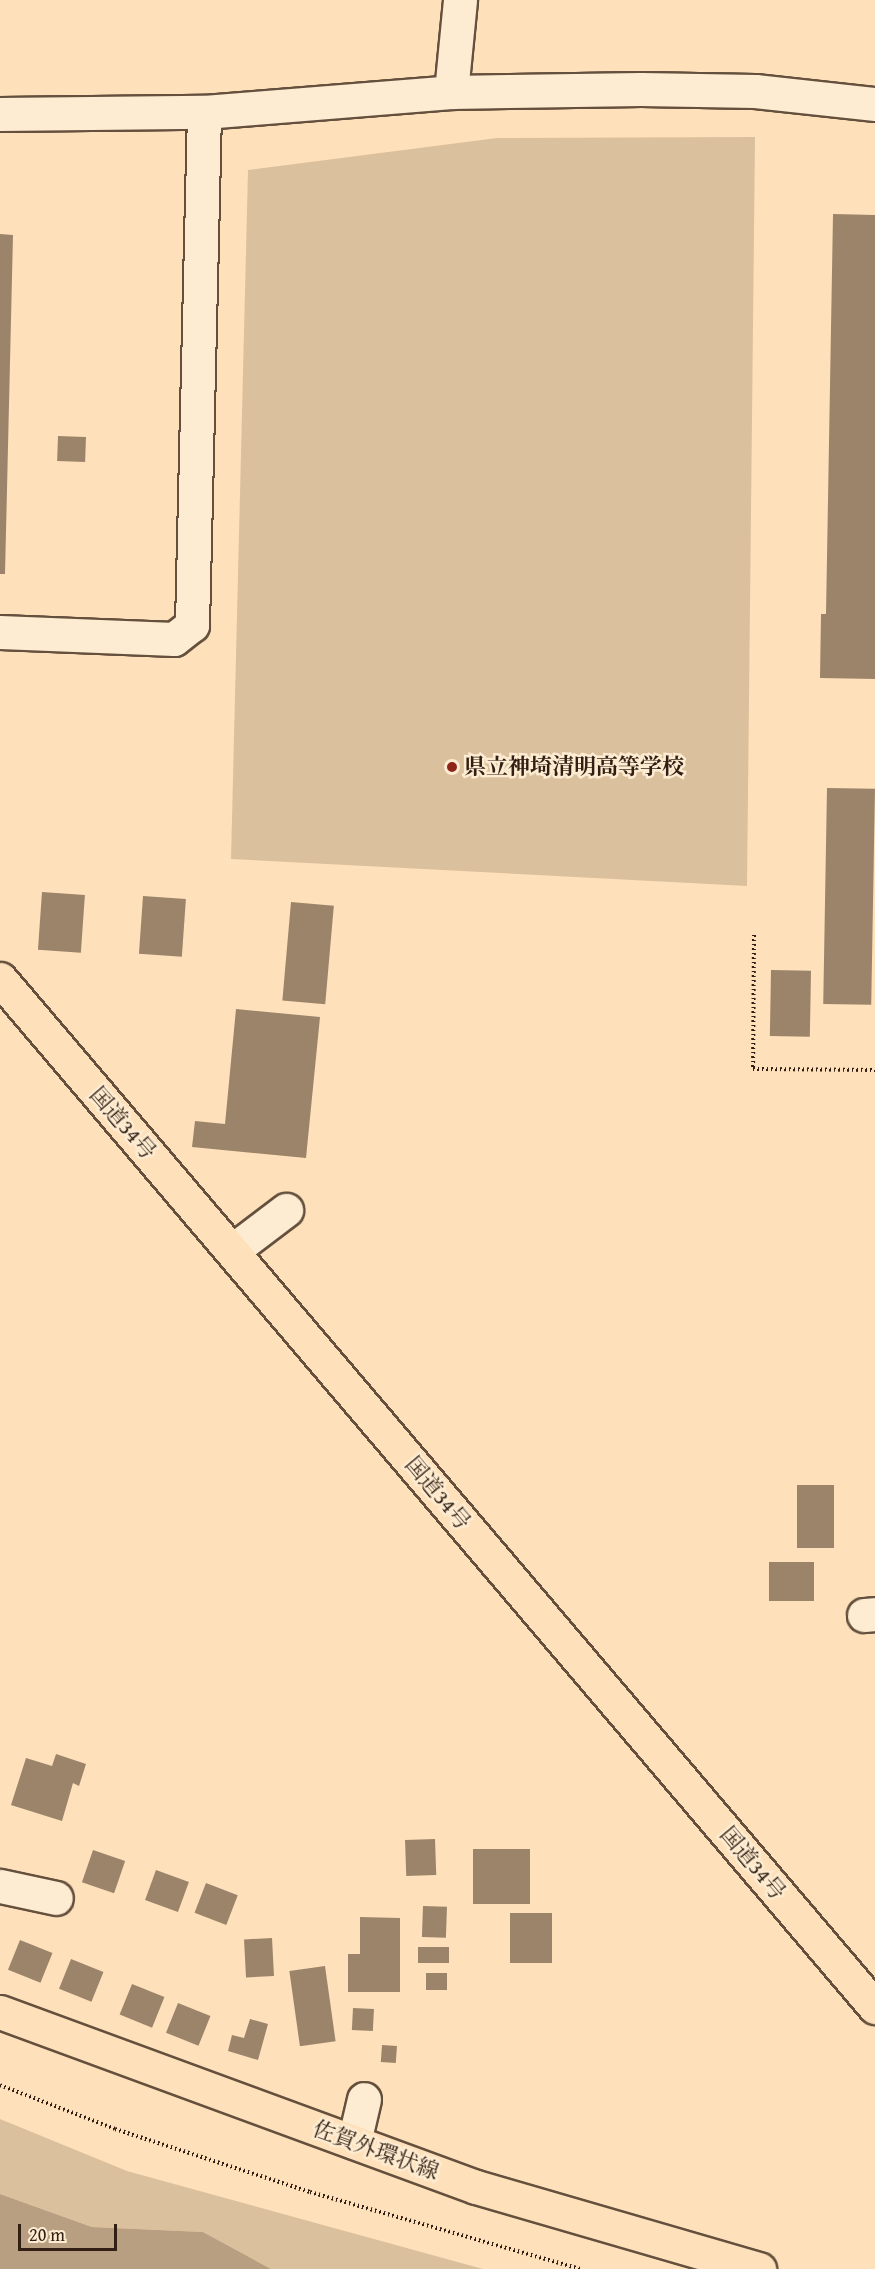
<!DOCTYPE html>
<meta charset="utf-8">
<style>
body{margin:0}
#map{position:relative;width:875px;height:2269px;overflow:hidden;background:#fee1ba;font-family:"Gentium Book Plus","Noto Serif JP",serif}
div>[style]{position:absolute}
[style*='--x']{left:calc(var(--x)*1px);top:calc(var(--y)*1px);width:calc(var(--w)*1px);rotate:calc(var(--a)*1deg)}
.green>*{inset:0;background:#dbc09e}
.water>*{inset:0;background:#b89f81}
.building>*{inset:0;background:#9c846a;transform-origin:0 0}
.path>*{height:4px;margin-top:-2px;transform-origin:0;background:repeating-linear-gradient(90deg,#311f13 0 1.5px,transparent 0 4.5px)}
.roads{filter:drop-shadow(2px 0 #64503d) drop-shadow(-2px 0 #64503d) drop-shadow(0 2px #64503d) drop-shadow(0 -2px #64503d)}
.minor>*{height:33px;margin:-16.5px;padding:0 16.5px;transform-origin:16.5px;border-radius:16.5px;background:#feecd2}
.major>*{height:33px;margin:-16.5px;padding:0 16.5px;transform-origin:16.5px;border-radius:16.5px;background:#fee1ba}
.highway>*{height:33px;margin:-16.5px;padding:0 16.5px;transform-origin:16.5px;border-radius:16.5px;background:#fee1ba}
.dots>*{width:16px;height:16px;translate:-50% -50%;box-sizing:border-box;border:3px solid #feecd2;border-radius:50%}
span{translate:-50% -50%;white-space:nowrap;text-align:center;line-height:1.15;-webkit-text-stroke:5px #feecd2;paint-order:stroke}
.poi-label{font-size:22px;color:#311f13;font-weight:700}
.left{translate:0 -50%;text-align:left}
.street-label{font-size:22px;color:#311f13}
.scale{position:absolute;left:18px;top:2224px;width:99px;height:27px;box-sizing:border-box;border:3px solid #311f13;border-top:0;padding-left:8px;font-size:18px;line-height:21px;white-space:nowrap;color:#311f13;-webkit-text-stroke:4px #feecd2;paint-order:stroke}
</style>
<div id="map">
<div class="green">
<div style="clip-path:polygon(755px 137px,747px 886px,231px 859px,248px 170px,497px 138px)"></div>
<div style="clip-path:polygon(0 2119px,127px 2171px,483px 2269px,271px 2269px,203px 2232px,92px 2227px,0 2194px)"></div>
</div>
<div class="water">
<div style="clip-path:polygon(0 2194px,92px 2227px,203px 2232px,271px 2269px,0 2269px)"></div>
</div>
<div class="building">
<div style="clip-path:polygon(833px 214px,875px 215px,875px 679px,820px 678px,821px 614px,826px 614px)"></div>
<div style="clip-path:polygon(0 234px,13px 235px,5px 574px,0 574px)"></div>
<div style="left:58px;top:436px;width:28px;height:25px;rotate:2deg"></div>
<div style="left:827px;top:788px;width:48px;height:216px;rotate:1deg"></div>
<div style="left:42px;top:892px;width:43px;height:58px;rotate:4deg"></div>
<div style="left:143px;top:896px;width:43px;height:58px;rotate:4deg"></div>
<div style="left:291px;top:902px;width:43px;height:99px;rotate:5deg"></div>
<div style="left:771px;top:970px;width:40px;height:66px;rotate:1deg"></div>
<div style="clip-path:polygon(236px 1009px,320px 1017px,306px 1158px,192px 1147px,195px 1121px,225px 1124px)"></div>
<div style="left:797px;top:1485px;width:37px;height:63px"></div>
<div style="left:769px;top:1562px;width:45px;height:39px"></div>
<div style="clip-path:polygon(56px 1754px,86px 1764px,79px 1786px,73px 1783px,62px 1821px,11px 1805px,26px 1758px,52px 1766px)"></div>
<div style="left:435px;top:1839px;width:36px;height:30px;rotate:88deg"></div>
<div style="left:530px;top:1849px;width:55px;height:57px;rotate:90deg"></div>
<div style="left:93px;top:1850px;width:34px;height:34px;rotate:19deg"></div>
<div style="left:156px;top:1870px;width:35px;height:32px;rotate:20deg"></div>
<div style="left:206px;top:1883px;width:34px;height:32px;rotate:21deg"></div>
<div style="left:423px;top:1906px;width:24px;height:31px;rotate:2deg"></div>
<div style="left:510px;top:1913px;width:42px;height:50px"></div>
<div style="clip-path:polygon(360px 1917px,400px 1918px,400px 1992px,348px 1992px,348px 1954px,360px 1954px)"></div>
<div style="left:272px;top:1938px;width:38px;height:28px;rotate:87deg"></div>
<div style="left:20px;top:1940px;width:35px;height:32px;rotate:22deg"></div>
<div style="left:418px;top:1947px;width:31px;height:16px"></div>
<div style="left:71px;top:1959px;width:35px;height:32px;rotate:22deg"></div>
<div style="left:325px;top:1966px;width:76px;height:36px;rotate:82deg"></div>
<div style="left:426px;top:1973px;width:21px;height:17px"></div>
<div style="left:132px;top:1984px;width:35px;height:33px;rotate:22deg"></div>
<div style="left:178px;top:2003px;width:35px;height:32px;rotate:22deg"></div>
<div style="left:353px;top:2008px;width:21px;height:22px;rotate:3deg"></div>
<div style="clip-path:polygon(250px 2019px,268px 2024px,258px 2060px,228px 2051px,232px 2035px,244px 2038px)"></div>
<div style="left:382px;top:2045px;width:15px;height:17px;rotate:4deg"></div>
</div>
<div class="path">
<div style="--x:754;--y:935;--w:134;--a:90.4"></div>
<div style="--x:753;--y:1069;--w:122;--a:0.5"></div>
<div style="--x:0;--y:2085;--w:123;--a:20.9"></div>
<div style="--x:115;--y:2129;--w:205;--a:17.9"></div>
<div style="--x:310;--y:2192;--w:281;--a:15.9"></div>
</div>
<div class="roads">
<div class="minor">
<div style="--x:451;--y:92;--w:92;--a:-84.4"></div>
<div style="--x:0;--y:114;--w:204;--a:-0.6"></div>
<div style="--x:204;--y:112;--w:248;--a:-4.6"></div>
<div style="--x:451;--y:92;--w:190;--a:-0.9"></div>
<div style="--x:641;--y:89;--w:114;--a:1"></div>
<div style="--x:755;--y:91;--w:121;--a:6.2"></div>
<div style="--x:0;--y:632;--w:174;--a:2.3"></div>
<div style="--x:174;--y:639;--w:23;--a:-38"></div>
<div style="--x:192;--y:625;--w:513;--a:-88.66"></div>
<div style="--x:232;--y:1251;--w:68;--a:-37.2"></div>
<div style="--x:864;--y:1615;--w:11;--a:-5"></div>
<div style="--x:0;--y:1886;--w:57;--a:12.1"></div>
<div style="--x:354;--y:2142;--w:44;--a:-76.9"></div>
</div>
<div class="major">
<div style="--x:0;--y:2012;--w:507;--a:20.19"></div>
<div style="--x:476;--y:2187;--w:295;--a:16.2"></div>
</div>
<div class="highway">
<div style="--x:0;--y:979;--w:1350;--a:49.6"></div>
</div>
</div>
<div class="dots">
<div style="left:452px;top:767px;background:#8f2418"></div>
</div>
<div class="poi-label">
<span class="left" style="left:464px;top:767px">県立神埼清明高等学校</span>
</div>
<div class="street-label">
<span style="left:123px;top:1123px;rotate:49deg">国道34号</span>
<span style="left:438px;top:1493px;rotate:50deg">国道34号</span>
<span style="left:753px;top:1863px;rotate:50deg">国道34号</span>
<span style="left:376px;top:2150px;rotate:20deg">佐賀外環状線</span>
</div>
<div class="scale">20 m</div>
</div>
